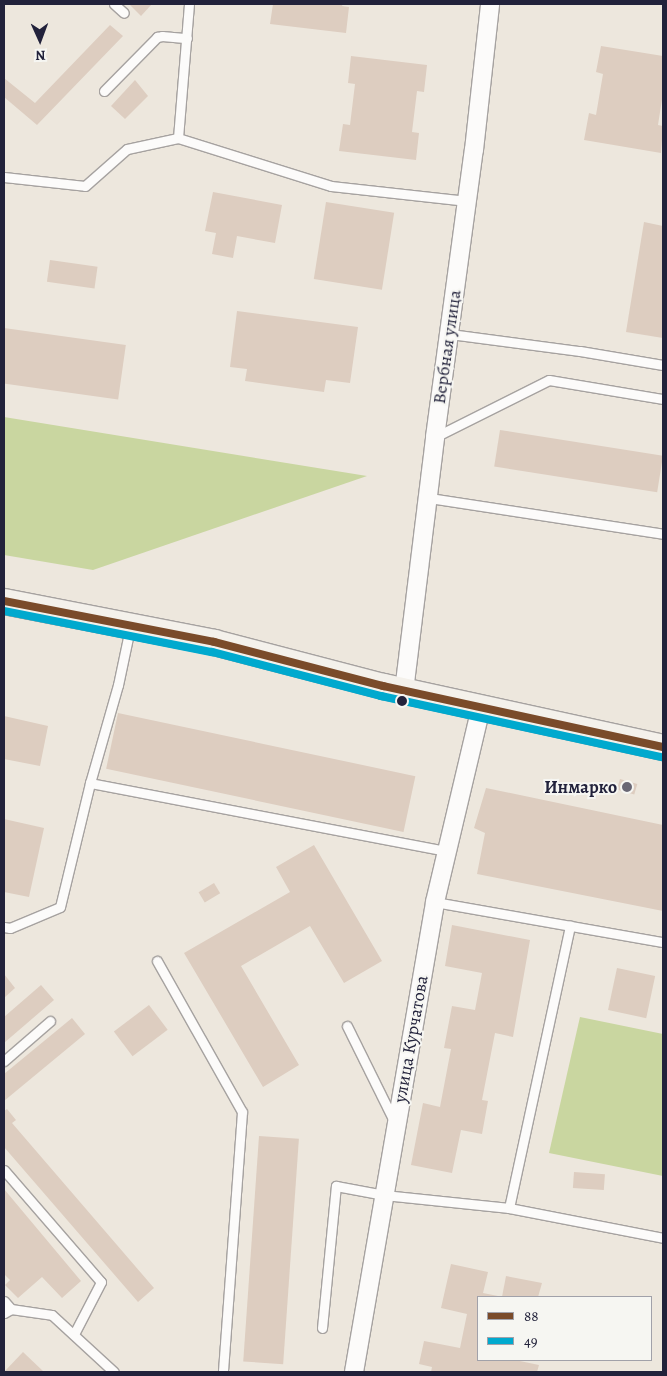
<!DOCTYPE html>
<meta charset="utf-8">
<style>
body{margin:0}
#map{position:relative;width:667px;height:1376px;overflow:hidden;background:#ede7dd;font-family:Alegreya,serif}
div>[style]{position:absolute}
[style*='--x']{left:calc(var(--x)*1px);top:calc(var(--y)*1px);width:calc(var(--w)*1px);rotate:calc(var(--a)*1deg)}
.green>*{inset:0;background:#c9d6a0}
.building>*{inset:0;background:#ddcdc0;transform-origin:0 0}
.roads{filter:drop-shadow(1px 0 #a6a2a0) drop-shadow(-1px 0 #a6a2a0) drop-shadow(0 1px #a6a2a0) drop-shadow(0 -1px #a6a2a0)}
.lane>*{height:9px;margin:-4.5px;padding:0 4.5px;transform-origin:4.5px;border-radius:4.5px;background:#fcfbfa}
.street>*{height:18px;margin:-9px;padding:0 9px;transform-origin:9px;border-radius:9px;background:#fcfbfa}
.secondary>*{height:25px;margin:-12.5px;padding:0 12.5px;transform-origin:12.5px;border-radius:12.5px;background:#f4f1eb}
.bus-1>*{height:8px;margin:-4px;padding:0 4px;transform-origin:4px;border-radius:4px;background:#7a4b2a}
.bus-2>*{height:8px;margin:-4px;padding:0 4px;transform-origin:4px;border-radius:4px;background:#00a9ce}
.dots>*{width:14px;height:14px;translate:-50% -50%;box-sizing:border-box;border:2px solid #f6f6f2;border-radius:50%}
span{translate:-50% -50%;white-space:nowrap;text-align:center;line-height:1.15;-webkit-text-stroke:4px #f6f6f2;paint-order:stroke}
.street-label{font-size:18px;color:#22223b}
.poi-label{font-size:18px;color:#22223b;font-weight:700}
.right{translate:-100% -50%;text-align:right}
.frame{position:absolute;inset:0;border:5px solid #22223b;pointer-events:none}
.legend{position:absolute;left:477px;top:1296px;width:175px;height:65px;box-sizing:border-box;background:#f6f6f2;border:1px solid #a1a1a9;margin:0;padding:6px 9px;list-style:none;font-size:15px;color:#22223b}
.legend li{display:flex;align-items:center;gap:10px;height:25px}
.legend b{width:25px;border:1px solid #a1a1a9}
.north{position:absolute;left:15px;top:15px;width:50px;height:50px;-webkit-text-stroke:4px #f6f6f2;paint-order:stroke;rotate:178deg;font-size:14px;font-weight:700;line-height:20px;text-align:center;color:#22223b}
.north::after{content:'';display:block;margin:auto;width:18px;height:22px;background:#22223b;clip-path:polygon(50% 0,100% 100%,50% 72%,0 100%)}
</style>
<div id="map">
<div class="green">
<div style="clip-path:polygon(4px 417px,367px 476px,93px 570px,4px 555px)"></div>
<div style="clip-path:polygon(580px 1017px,663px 1034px,663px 1176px,549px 1153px)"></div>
</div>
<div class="building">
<div style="clip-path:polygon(129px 4px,152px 4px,141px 16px)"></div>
<div style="clip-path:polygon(273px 4px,343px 4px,342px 6px,349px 7px,346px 33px,270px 24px)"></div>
<div style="clip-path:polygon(110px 25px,123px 36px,37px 125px,4px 97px,4px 78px,35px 103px)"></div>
<div style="clip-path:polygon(601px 46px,663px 56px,663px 93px,658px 125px,663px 126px,661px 153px,584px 140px,589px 113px,596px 115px,603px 74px,596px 72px)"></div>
<div style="clip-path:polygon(351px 56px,427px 65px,424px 92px,417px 91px,412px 132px,419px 133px,416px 160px,339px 151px,343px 124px,350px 125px,355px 84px,348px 83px)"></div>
<div style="clip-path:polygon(135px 80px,148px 96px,125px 119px,111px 106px)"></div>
<div style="clip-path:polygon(213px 192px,282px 205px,275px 243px,237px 236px,233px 258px,212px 254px,216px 233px,205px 231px)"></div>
<div style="left:326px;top:202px;width:69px;height:78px;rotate:9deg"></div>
<div style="clip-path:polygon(644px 222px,663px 226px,663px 338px,626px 332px)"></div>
<div style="left:50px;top:260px;width:48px;height:22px;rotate:8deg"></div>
<div style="clip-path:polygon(237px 311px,358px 327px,350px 383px,326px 380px,324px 392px,245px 381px,247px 369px,230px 367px)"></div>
<div style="left:4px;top:328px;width:123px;height:55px;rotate:8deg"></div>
<div style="left:500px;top:430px;width:165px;height:37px;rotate:9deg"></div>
<div style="left:118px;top:713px;width:304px;height:57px;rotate:12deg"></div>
<div style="clip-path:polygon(4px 716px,48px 726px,40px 766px,4px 759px)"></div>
<div style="left:620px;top:779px;width:18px;height:11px;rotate:16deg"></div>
<div style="clip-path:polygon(486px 788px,663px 825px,663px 911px,477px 874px,485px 833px,474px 828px)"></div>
<div style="clip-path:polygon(4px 819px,44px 828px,29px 897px,4px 892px)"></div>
<div style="clip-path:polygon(314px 845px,382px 961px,344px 983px,310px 926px,241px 966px,299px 1065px,263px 1087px,184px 953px,290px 892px,276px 867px)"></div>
<div style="left:214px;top:883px;width:12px;height:18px;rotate:59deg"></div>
<div style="clip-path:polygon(452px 925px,530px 940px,513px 1037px,495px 1033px,482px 1100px,488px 1101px,482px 1134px,461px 1130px,452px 1173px,411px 1165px,423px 1103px,440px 1107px,451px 1049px,444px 1048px,452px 1006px,475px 1010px,482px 973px,445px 966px)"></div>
<div style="left:617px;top:968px;width:39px;height:43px;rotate:12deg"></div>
<div style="clip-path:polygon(4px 974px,15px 988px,4px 998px)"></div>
<div style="clip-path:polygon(41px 985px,54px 1000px,4px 1043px,4px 1017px)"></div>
<div style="left:149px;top:1005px;width:31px;height:44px;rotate:53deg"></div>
<div style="clip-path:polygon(72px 1018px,85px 1034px,4px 1101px,4px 1074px)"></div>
<div style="clip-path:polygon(7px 1109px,16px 1120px,12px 1123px,154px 1288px,138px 1302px,4px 1147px,4px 1111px)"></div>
<div style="left:259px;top:1136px;width:40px;height:226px;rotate:4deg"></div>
<div style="left:574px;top:1172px;width:31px;height:16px;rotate:4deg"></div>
<div style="clip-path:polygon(4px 1189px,81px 1281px,62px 1298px,42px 1277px,18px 1298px,5px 1285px,10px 1280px,4px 1274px)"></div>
<div style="clip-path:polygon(451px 1264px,488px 1272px,483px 1293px,498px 1296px,478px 1297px,478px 1360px,515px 1360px,539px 1365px,537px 1372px,431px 1372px,432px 1367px,419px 1364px,424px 1341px,460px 1348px,467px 1314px,441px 1308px)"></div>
<div style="clip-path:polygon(506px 1276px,542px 1283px,538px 1297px,502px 1297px)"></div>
<div style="clip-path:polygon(23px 1352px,44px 1372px,4px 1372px)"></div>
</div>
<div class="roads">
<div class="lane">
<div style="--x:114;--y:4;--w:13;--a:42"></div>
<div style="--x:189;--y:4;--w:134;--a:94.7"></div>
<div style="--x:178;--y:138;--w:160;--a:17.4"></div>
<div style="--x:331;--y:186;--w:137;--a:6.3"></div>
<div style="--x:104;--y:91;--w:76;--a:-45.5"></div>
<div style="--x:157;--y:37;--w:5;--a:-11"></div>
<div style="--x:162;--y:36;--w:25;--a:5"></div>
<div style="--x:4;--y:177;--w:81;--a:6.3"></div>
<div style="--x:85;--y:186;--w:56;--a:-41.4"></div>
<div style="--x:127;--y:149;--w:52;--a:-12.2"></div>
<div style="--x:450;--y:334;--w:131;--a:7.5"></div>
<div style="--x:580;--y:351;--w:84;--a:9.6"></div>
<div style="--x:435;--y:437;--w:127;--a:-26.6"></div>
<div style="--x:549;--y:380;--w:116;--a:9.5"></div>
<div style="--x:429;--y:498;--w:237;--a:8.7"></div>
<div style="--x:90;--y:783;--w:102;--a:-74.1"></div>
<div style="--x:118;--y:685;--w:58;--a:-78.1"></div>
<div style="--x:435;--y:902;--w:231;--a:10"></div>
<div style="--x:4;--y:927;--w:6;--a:9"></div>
<div style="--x:10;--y:928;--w:54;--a:-22.8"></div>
<div style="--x:60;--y:907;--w:128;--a:-76.4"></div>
<div style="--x:90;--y:783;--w:364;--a:10.8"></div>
<div style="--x:157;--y:961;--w:173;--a:60.6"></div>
<div style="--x:242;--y:1112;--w:261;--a:94.2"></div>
<div style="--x:347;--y:1026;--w:108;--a:63.7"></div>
<div style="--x:4;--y:1061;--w:61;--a:-41"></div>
<div style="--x:4;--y:1170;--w:148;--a:49.1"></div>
<div style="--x:101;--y:1282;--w:59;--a:117.4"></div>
<div style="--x:509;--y:1208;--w:289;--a:-77.8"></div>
<div style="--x:4;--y:1301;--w:11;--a:49"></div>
<div style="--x:4;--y:1313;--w:8;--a:-30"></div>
<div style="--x:11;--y:1309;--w:41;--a:8.3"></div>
<div style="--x:52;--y:1315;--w:84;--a:42.6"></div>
<div style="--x:322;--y:1328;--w:143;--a:-84.4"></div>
<div style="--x:336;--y:1186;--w:49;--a:10.6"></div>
<div style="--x:384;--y:1195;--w:126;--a:5.9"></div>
<div style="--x:509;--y:1208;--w:157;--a:11"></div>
</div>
<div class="street">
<div style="--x:404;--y:691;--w:256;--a:-83"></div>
<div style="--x:435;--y:437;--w:290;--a:-82.3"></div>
<div style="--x:474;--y:150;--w:147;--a:-83.7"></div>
<div style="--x:354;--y:1372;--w:477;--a:-80.2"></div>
<div style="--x:435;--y:902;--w:199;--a:-76.7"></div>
</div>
<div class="secondary">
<div style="--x:4;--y:601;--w:214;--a:11"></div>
<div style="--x:214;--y:642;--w:175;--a:14.6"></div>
<div style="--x:383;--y:686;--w:287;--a:12.3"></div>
</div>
</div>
<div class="bus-1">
<div style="--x:4;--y:601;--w:214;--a:11"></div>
<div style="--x:214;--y:642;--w:175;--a:14.6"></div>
<div style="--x:383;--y:686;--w:287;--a:12.3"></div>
</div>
<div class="bus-2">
<div style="--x:4;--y:611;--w:212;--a:11.2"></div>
<div style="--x:212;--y:652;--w:175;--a:14.6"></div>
<div style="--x:381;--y:696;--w:287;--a:12.3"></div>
</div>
<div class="dots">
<div style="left:402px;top:701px;background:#22223b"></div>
<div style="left:627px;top:787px;background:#696774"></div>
</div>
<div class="street-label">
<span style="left:447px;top:347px;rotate:-82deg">Вербная улица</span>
<span style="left:411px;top:1039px;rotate:-80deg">улица Курчатова</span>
</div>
<div class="poi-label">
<span class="right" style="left:617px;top:787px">Инмарко</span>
</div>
<div class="frame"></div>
<ul class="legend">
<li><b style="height:6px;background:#7a4b2a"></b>88</li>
<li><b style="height:6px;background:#00a9ce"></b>49</li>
</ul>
<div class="north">N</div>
</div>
